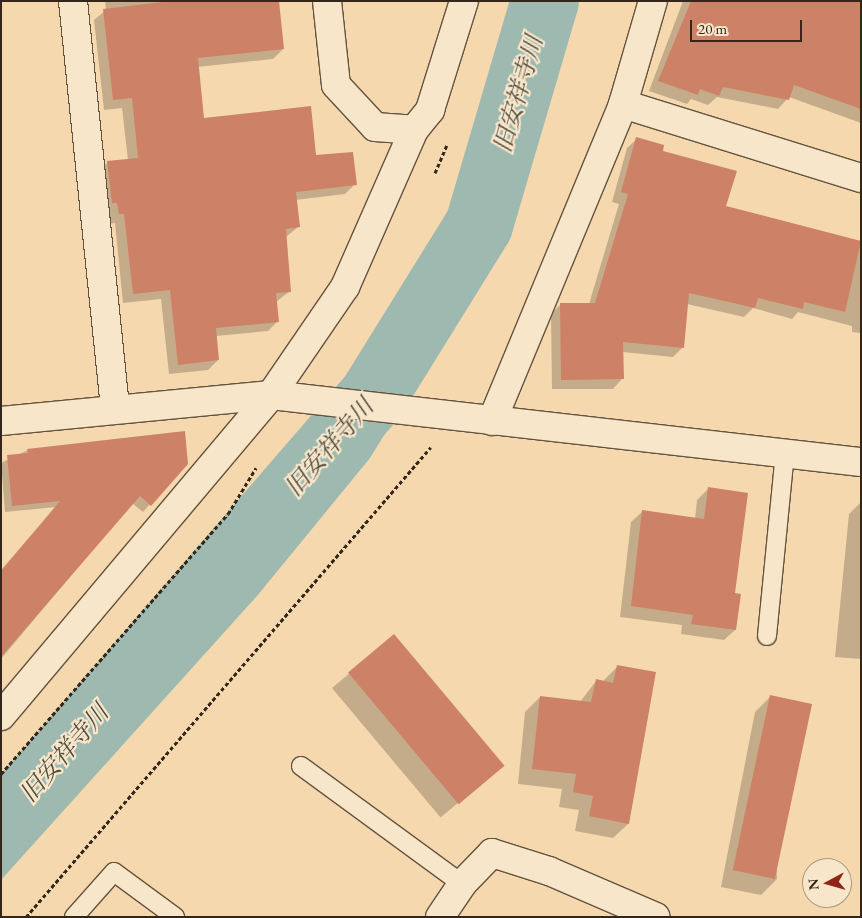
<!DOCTYPE html>
<meta charset="utf-8">
<style>
body{margin:0}
#map{position:relative;width:862px;height:918px;overflow:hidden;background:#f5d8ae;font-family:"EB Garamond","Noto Serif JP",serif}
div>[style]{position:absolute}
[style*='--x']{left:calc(var(--x)*1px);top:calc(var(--y)*1px);width:calc(var(--w)*1px);rotate:calc(var(--a)*1deg)}
.water>*{inset:0;background:#9db9b0}
.shadow>*{inset:0;background:#0003;transform-origin:0 0}
.river>*{height:68px;margin:-34px;padding:0 34px;transform-origin:34px;border-radius:34px;background:#9db9b0}
.building>*{inset:0;background:#cd8166;transform-origin:0 0}
.path>*{height:3px;margin-top:-1.5px;transform-origin:0;background:repeating-linear-gradient(90deg,#342719 0 4px,transparent 0 6.5px)}
.roads{filter:drop-shadow(1px 0 #64533e) drop-shadow(-1px 0 #64533e) drop-shadow(0 1px #64533e) drop-shadow(0 -1px #64533e)}
.service>*{height:18px;margin:-9px;padding:0 9px;transform-origin:9px;border-radius:9px;background:#f8e6ca}
.minor>*{height:28px;margin:-14px;padding:0 14px;transform-origin:14px;border-radius:14px;background:#f8e6ca}
span{translate:-50% -50%;white-space:nowrap;text-align:center;line-height:1.15;-webkit-text-stroke:4.5px #f8e6ca;paint-order:stroke}
.water-label{font-size:24px;color:#4e4c3f;font-style:italic}
.frame{position:absolute;inset:0;border:2px solid #342719;pointer-events:none}
.north{position:absolute;left:802px;top:858px;width:50px;height:50px;box-sizing:border-box;background:#f8e6ca;border:1px solid #aa9a83;border-radius:50%;rotate:264deg;font-size:14px;font-weight:700;line-height:20px;text-align:center;color:#342719}
.north::after{content:'';display:block;margin:auto;width:18px;height:22px;background:#8f2418;clip-path:polygon(50% 0,100% 100%,50% 72%,0 100%)}
.scale{position:absolute;left:690px;top:20px;width:112px;height:22px;box-sizing:border-box;border:2px solid #342719;border-top:0;padding-left:6px;font-size:15px;line-height:18px;white-space:nowrap;color:#342719;-webkit-text-stroke:4px #f8e6ca;paint-order:stroke}
</style>
<div id="map">
<div class="water">
<div style="clip-path:polygon(554px 1px,575px 1px,497px 234px,431px 359px,370px 458px,257px 596px,1px 880px,1px 846px,282px 524px,400px 367px,449px 261px,502px 178px,532px 90px)"></div>
</div>
<div class="shadow">
<div style="clip-path:polygon(105px 1px,278px 1px,283px 49px,273px 59px,197px 67px,203px 119px,315px 157px,355px 184px,345px 194px,295px 200px,298px 227px,286px 237px,290px 291px,276px 302px,278px 321px,268px 331px,216px 336px,218px 360px,208px 370px,169px 374px,161px 299px,123px 303px,115px 223px,109px 224px,98px 172px,108px 162px,128px 160px,122px 108px,104px 110px,94px 20px,106px 10px)"></div>
<div style="clip-path:polygon(683px 1px,861px 1px,861px 123px,789px 97px,778px 109px,717px 97px,708px 105px,691px 99px,687px 104px,649px 91px)"></div>
<div style="clip-path:polygon(637px 139px,661px 152px,725px 207px,861px 243px,861px 333px,852px 332px,852px 326px,798px 312px,792px 319px,753px 308px,744px 317px,687px 304px,683px 347px,673px 357px,622px 352px,622px 379px,613px 389px,552px 389px,551px 314px,561px 304px,589px 304px,619px 204px,612px 202px,627px 148px)"></div>
<div style="clip-path:polygon(28px 450px,187px 463px,143px 512px,132px 503px,1px 659px,1px 570px,56px 507px,5px 512px,1px 463px)"></div>
<div style="clip-path:polygon(708px 489px,733px 595px,735px 630px,724px 640px,681px 634px,682px 625px,620px 617px,631px 522px,642px 512px,695px 519px,697px 500px)"></div>
<div style="clip-path:polygon(861px 502px,861px 659px,835px 657px,849px 514px)"></div>
<div style="left:394px;top:636px;width:169px;height:81px;rotate:50deg"></div>
<div style="clip-path:polygon(617px 667px,628px 824px,613px 838px,575px 831px,579px 810px,559px 807px,562px 789px,518px 784px,525px 712px,540px 697px,580px 702px,596px 681px,602px 682px)"></div>
<div style="clip-path:polygon(770px 697px,777px 879px,761px 895px,721px 887px,755px 712px)"></div>
</div>
<div class="river">
<div style="--x:1;--y:826;--w:569;--a:-49.14"></div>
<div style="--x:373;--y:396;--w:201;--a:-58.2"></div>
<div style="--x:479;--y:225;--w:234;--a:-73.6"></div>
</div>
<div class="building">
<div style="clip-path:polygon(172px 1px,279px 1px,284px 49px,198px 58px,204px 118px,311px 106px,316px 155px,353px 152px,357px 185px,296px 192px,300px 227px,286px 229px,291px 292px,276px 293px,279px 322px,216px 328px,219px 360px,178px 365px,170px 290px,133px 294px,124px 214px,119px 214px,117px 203px,112px 203px,107px 161px,138px 158px,132px 98px,113px 100px,103px 9px)"></div>
<div style="clip-path:polygon(691px 1px,861px 1px,861px 109px,794px 85px,789px 100px,723px 87px,719px 96px,700px 89px,698px 95px,658px 81px)"></div>
<div style="clip-path:polygon(636px 137px,664px 145px,663px 151px,737px 171px,726px 206px,861px 241px,845px 312px,804px 302px,803px 309px,758px 298px,755px 308px,689px 293px,684px 348px,623px 342px,624px 379px,561px 380px,560px 303px,595px 303px,628px 194px,621px 192px)"></div>
<div style="clip-path:polygon(185px 431px,188px 464px,151px 506px,140px 496px,1px 657px,1px 571px,60px 501px,12px 506px,7px 455px,28px 453px,27px 449px)"></div>
<div style="clip-path:polygon(708px 487px,748px 493px,735px 593px,741px 594px,736px 630px,691px 624px,693px 615px,631px 606px,642px 510px,704px 519px)"></div>
<div style="left:394px;top:634px;width:172px;height:60px;rotate:50deg"></div>
<div style="clip-path:polygon(617px 665px,656px 672px,629px 824px,589px 816px,593px 796px,573px 792px,576px 774px,532px 769px,540px 696px,591px 702px,596px 679px,613px 683px)"></div>
<div style="left:770px;top:695px;width:43px;height:179px;rotate:12deg"></div>
</div>
<div class="path">
<div style="--x:435;--y:173;--w:30;--a:-67"></div>
<div style="--x:1;--y:774;--w:345;--a:-48.9"></div>
<div style="--x:228;--y:514;--w:54;--a:-58.7"></div>
<div style="--x:26;--y:917;--w:620;--a:-49.25"></div>
</div>
<div class="roads">
<div class="service">
<div style="--x:767;--y:636;--w:184;--a:-84.4"></div>
<div style="--x:301;--y:766;--w:200;--a:36.2"></div>
<div style="--x:74;--y:917;--w:60;--a:-48.4"></div>
<div style="--x:114;--y:872;--w:76;--a:36.4"></div>
</div>
<div class="minor">
<div style="--x:73;--y:1;--w:410;--a:84.1"></div>
<div style="--x:327;--y:1;--w:84;--a:83.9"></div>
<div style="--x:336;--y:85;--w:57;--a:47.1"></div>
<div style="--x:375;--y:127;--w:39;--a:4"></div>
<div style="--x:623;--y:104;--w:249;--a:17.3"></div>
<div style="--x:1;--y:421;--w:271;--a:-5.5"></div>
<div style="--x:271;--y:395;--w:594;--a:6.48"></div>
<div style="--x:492;--y:421;--w:343;--a:-67.5"></div>
<div style="--x:623;--y:104;--w:107;--a:-73.8"></div>
<div style="--x:1;--y:716;--w:419;--a:-49.9"></div>
<div style="--x:271;--y:395;--w:131;--a:-55.6"></div>
<div style="--x:345;--y:287;--w:171;--a:-66.3"></div>
<div style="--x:414;--y:130;--w:26;--a:-51"></div>
<div style="--x:430;--y:110;--w:114;--a:-72.7"></div>
<div style="--x:440;--y:917;--w:40;--a:-56"></div>
<div style="--x:462;--y:884;--w:43;--a:-45.9"></div>
<div style="--x:492;--y:853;--w:60;--a:17.5"></div>
<div style="--x:549;--y:871;--w:116;--a:23.3"></div>
</div>
</div>
<div class="water-label">
<span style="left:518px;top:94px;rotate:-74deg">旧安祥寺川</span>
<span style="left:329px;top:447px;rotate:-49deg">旧安祥寺川</span>
<span style="left:64px;top:753px;rotate:-49deg">旧安祥寺川</span>
</div>
<div class="frame"></div>
<div class="north">N</div>
<div class="scale">20 m</div>
</div>
